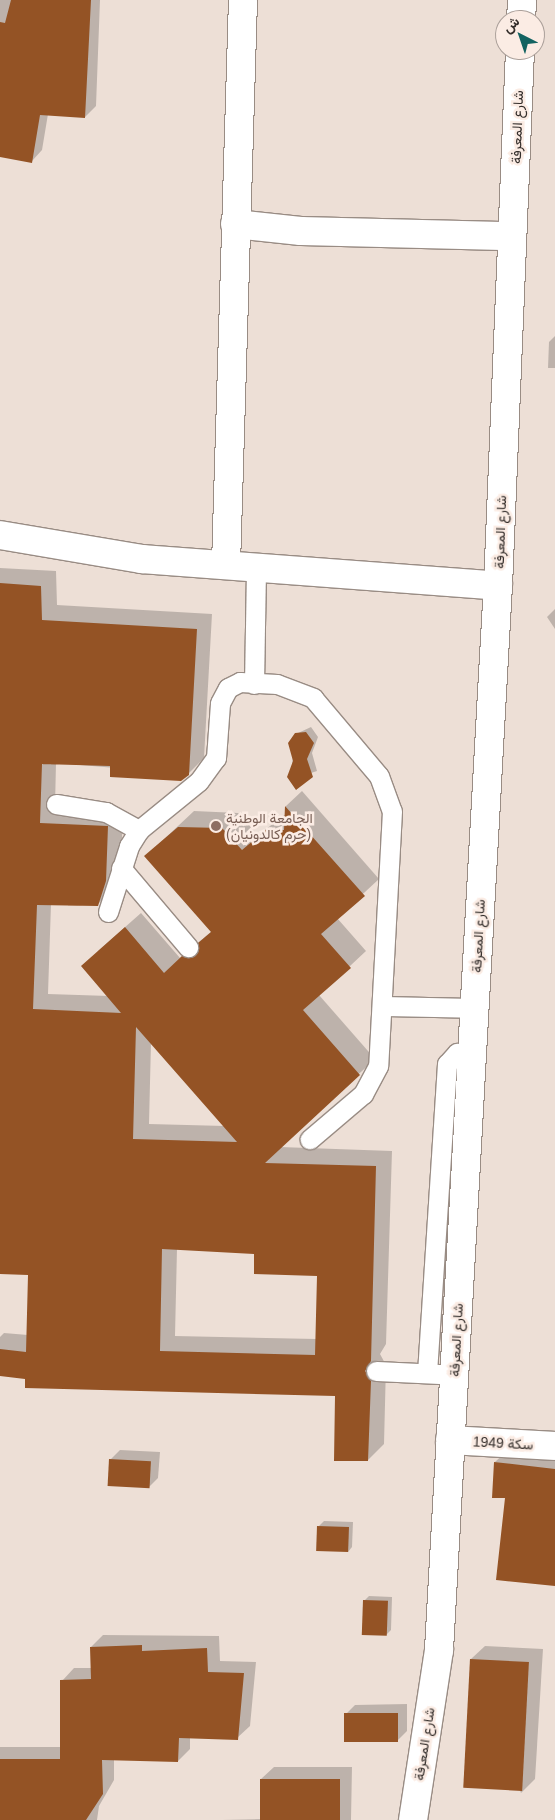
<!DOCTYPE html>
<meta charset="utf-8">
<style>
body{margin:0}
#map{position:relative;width:555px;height:1820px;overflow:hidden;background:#eddfd6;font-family:Helvetica,Vazirmatn,sans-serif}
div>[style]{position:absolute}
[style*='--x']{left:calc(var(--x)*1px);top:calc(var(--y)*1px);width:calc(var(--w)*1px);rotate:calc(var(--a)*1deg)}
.shadow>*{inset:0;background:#0003}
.building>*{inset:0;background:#945325;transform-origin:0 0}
.roads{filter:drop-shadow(1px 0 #998c84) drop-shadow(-1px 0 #998c84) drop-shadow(0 1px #998c84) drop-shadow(0 -1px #998c84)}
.service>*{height:19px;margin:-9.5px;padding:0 9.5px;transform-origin:9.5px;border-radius:9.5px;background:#fff}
.minor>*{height:28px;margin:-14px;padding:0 14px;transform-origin:14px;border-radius:14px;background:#fff}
.tertiary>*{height:28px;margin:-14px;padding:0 14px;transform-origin:14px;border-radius:14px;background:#fff}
.dots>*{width:14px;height:14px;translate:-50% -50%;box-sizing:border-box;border:2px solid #fbece4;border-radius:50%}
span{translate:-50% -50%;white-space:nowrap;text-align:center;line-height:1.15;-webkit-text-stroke:5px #fbece4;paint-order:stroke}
.street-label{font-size:14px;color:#342e2b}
.education-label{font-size:14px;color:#785e54}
.left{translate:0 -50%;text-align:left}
.north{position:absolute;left:495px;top:10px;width:50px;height:50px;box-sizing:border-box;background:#fbece4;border:1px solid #aba09a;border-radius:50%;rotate:319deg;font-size:14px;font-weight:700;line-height:20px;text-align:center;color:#342e2b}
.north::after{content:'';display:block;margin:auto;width:18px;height:22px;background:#136361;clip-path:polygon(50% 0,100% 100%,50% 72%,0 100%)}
</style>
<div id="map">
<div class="shadow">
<div style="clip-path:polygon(0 0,100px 0,96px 106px,85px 117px,48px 114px,42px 150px,32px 161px,0 156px)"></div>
<div style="clip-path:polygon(555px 336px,555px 368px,548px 368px,549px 342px)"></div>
<div style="clip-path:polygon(evenodd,0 568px,56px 571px,57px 605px,212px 614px,204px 758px,188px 774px,56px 763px,55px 807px,123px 810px,121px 864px,113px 889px,97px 905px,51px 904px,48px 994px,109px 996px,98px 951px,141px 913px,180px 958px,212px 931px,146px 856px,194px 811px,238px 813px,258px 835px,286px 814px,286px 806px,302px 791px,379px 879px,337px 918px,366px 951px,319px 995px,375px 1059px,280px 1147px,392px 1151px,386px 1344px,380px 1354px,386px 1365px,384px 1444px,368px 1460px,336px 1395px,0 1375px,0 1337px,4px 1333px,28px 1335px,30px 1273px,0 1272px,0 568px,151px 1042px,225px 1126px,149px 1124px,151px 1042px,0 568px,177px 1249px,256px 1253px,318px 1275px,317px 1339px,175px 1336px,177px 1249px)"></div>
<div style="clip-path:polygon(555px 609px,555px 629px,547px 617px)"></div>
<div style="clip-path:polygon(311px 727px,318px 737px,312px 753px,317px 771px,290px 780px,296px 734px)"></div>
<div style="clip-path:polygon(511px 1447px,555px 1452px,555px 1585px,506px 1497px,495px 1462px)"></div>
<div style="clip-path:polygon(120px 1450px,160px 1452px,158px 1478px,148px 1488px,110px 1460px)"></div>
<div style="clip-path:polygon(324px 1521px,353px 1522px,352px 1547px,348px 1552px,319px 1526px)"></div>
<div style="clip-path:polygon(369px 1596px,392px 1597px,391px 1630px,386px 1635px,364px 1601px)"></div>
<div style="clip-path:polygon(103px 1635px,219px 1636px,220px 1661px,256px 1662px,250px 1726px,237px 1738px,190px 1737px,190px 1749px,178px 1761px,114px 1759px,114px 1780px,99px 1806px,97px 1820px,0 1820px,0 1747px,61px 1747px,62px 1681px,74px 1668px,92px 1668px,91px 1647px)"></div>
<div style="clip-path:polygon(485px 1646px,543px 1649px,535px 1779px,521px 1793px,471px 1659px)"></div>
<div style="clip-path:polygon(407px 1704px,407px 1731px,397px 1741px,345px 1715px,355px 1705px)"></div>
<div style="clip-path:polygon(274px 1767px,352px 1767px,351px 1820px,222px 1820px,261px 1819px,261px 1779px)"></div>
</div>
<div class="building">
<div style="clip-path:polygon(11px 0,91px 0,85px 118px,40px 115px,32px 163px,0 157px,0 22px,5px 23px)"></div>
<div style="clip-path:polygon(evenodd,0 583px,41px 586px,42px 620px,197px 629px,189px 775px,181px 781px,110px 777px,110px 766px,42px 764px,40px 823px,108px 826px,106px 881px,98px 906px,37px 905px,33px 1009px,121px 1013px,81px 966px,125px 927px,164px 973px,182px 956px,196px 955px,198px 943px,211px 932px,144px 856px,178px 827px,222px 828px,242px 850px,267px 829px,284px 830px,285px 806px,365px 896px,321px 934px,351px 968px,303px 1010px,360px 1075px,265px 1163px,376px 1166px,371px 1361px,365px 1371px,371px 1381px,368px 1461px,334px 1461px,335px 1396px,25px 1388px,25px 1379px,0 1376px,0 1349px,26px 1352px,28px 1275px,0 1274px,0 583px,136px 1027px,237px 1142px,133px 1139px,136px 1027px,0 583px,162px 1249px,254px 1254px,254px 1274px,317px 1276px,315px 1355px,160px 1351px,162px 1249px)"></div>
<div style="clip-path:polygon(306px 732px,314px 743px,307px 759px,313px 777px,296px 790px,287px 777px,293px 761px,288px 743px,295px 733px)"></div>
<div style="left:109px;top:1459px;width:42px;height:27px;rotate:3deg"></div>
<div style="clip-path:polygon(494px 1462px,555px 1469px,555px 1586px,496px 1580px,505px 1498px,492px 1498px)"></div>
<div style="left:317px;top:1526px;width:32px;height:25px;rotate:2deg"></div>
<div style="left:363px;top:1600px;width:25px;height:35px;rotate:2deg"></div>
<div style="clip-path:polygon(142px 1645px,142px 1651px,207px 1648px,208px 1672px,244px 1673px,238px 1740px,179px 1738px,178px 1762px,102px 1760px,103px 1794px,86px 1820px,0 1820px,0 1759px,60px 1759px,60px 1680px,91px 1679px,90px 1647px)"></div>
<div style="left:470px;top:1659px;width:59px;height:129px;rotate:3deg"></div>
<div style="left:398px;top:1713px;width:29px;height:54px;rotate:90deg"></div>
<div style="left:260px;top:1779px;width:80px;height:41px"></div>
</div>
<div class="roads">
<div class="service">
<div style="--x:254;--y:684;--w:117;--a:-89"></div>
<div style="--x:56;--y:804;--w:51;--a:9.1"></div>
<div style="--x:106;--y:812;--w:38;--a:29"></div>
<div style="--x:121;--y:868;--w:104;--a:49.7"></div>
<div style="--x:108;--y:912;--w:69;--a:-72.3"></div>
<div style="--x:129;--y:846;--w:19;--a:-58"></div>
<div style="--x:139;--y:830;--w:77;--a:-39.2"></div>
<div style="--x:199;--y:781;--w:29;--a:-54"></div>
<div style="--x:216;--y:758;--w:55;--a:-85.8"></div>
<div style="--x:220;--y:703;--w:17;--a:-62"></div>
<div style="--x:228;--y:688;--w:13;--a:-27"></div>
<div style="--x:240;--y:682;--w:37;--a:3"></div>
<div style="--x:277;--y:684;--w:39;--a:21"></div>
<div style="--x:313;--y:698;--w:102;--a:49.8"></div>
<div style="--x:379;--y:776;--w:37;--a:70"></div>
<div style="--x:392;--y:811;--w:255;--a:93.1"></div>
<div style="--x:378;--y:1066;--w:32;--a:118"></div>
<div style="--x:363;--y:1094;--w:70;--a:139.7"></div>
<div style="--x:382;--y:1006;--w:92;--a:1.2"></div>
<div style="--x:376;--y:1371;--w:64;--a:2.7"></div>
<div style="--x:427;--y:1373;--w:310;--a:-86.3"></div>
<div style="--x:447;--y:1064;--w:15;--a:-48"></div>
<div style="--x:457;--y:1053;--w:15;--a:0"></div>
</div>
<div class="minor">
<div style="--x:235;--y:224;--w:66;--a:6.1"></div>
<div style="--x:301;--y:231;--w:211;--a:1.4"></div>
<div style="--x:0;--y:535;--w:144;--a:9.6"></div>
<div style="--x:142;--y:559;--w:357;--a:4.3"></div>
<div style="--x:226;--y:565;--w:565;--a:-88.28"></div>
<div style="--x:450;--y:1440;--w:105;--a:3.3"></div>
</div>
<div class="tertiary">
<div style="--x:521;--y:20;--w:20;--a:-87"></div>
<div style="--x:413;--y:1820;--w:172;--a:-81.3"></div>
<div style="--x:439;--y:1650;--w:1066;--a:-86.83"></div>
<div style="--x:498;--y:586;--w:536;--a:-87.65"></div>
</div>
</div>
<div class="dots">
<div style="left:216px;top:826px;background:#8d6e63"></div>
</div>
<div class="street-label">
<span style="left:517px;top:127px;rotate:-88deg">شارع المعرفة</span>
<span style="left:500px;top:532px;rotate:-88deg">شارع المعرفة</span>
<span style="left:478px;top:936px;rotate:-87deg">شارع المعرفة</span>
<span style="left:456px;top:1340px;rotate:-87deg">شارع المعرفة</span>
<span style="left:503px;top:1443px;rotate:3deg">سكة 1949</span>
<span style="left:424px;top:1744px;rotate:-81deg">شارع المعرفة</span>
</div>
<div class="education-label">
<span class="left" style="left:226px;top:826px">الجامعة الوطنية<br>(حرم كالدونيان)</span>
</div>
<div class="north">ش</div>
</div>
